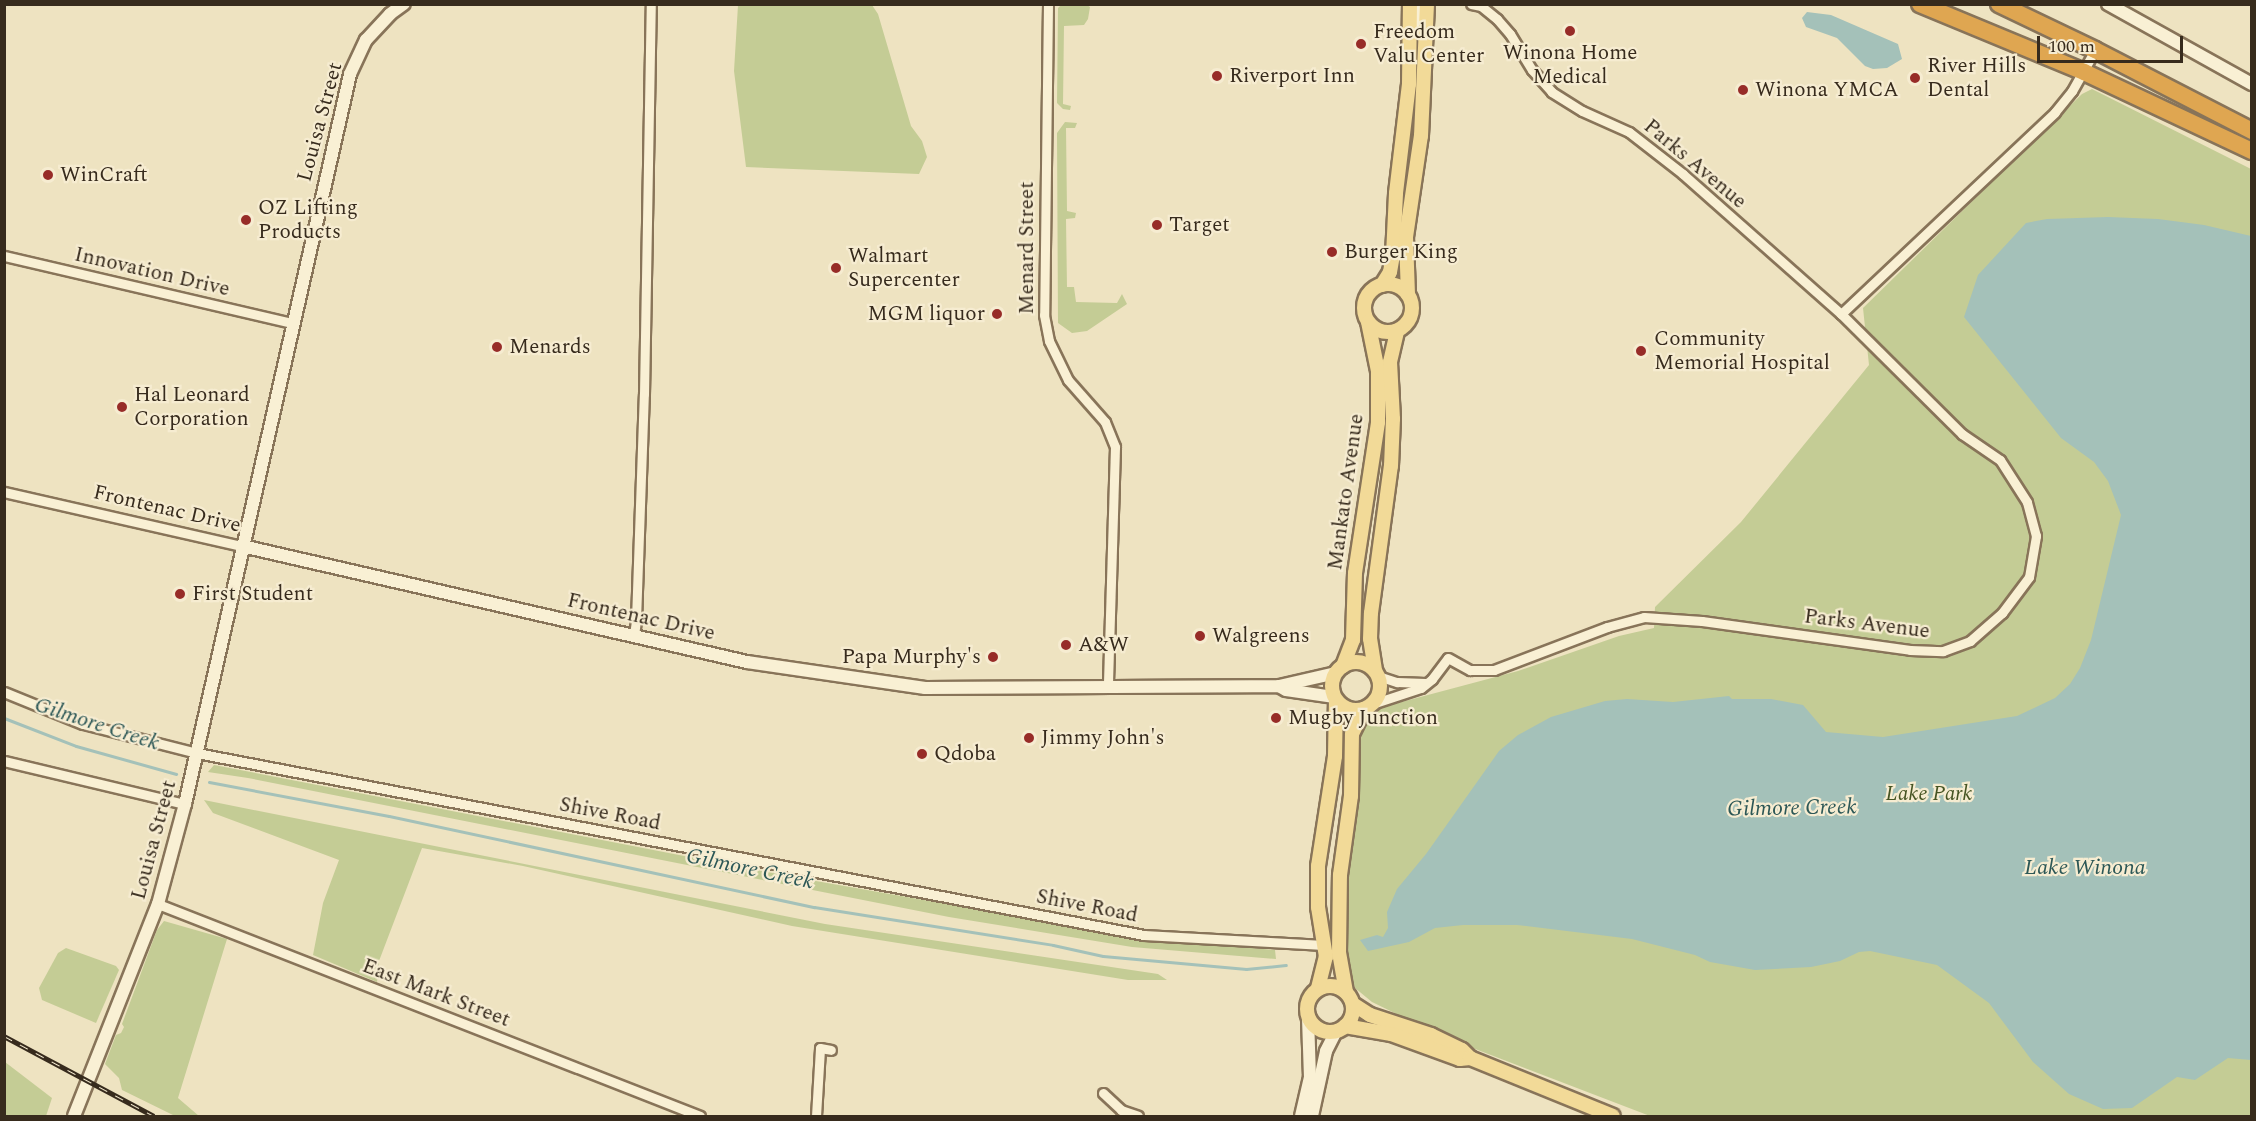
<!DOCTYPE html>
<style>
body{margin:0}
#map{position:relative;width:2256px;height:1121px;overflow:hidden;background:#eee3c1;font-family:Spectral,serif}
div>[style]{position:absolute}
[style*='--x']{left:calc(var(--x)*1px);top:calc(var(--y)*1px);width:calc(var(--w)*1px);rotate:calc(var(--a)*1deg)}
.green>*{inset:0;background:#c4cc95}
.water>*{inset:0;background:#a4c1b9}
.stream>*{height:3px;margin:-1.5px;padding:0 1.5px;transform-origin:1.5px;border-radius:1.5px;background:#a4c1b9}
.roads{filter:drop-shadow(2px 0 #887459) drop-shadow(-2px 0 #887459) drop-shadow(0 2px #887459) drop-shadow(0 -2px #887459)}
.street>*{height:9px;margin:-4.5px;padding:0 4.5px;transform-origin:4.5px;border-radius:4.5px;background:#f9f0d4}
.secondary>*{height:12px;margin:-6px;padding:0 6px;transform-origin:6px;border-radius:6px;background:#f9f0d4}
.primary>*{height:14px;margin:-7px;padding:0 7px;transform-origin:7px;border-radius:7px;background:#f2da98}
.primary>.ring{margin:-7px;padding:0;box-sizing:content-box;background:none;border:14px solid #f2da98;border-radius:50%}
.highway>*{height:16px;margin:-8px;padding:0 8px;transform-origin:8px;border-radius:8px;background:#dfa651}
.rail>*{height:5px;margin-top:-2.5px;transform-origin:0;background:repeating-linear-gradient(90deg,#f6ecd1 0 9px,#372b1d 0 18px);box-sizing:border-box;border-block:2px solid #372b1d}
.dots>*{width:16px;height:16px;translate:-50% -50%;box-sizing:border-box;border:3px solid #f6ecd1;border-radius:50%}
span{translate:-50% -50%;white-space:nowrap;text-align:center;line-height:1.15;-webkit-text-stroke:4.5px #f6ecd1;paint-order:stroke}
.poi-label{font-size:21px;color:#372b1d}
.left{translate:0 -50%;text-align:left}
.right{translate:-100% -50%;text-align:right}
.street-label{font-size:21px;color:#372b1d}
.park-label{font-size:21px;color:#465423;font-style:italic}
.water-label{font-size:22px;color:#2c5756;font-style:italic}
.frame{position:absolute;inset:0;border:6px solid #372b1d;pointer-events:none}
.scale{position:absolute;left:2037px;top:36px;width:146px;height:27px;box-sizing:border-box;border:3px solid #372b1d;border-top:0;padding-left:8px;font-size:18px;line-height:21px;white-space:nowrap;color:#372b1d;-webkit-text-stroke:4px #f6ecd1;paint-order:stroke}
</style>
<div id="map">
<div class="green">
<div style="clip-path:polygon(738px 5px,872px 5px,878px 14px,911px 126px,922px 141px,927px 157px,919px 174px,746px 167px,734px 71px)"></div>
<div style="clip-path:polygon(1061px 5px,1087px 5px,1090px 7px,1088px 19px,1084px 25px,1064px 26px,1063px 104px,1071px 106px,1070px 110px,1063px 109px,1057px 103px,1058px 8px)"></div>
<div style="clip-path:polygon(2092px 89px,2251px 169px,2251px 1116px,1650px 1116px,1444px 1037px,1372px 1002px,1355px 988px,1346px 967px,1344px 929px,1362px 728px,1368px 717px,1379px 708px,1518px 671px,1619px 636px,1654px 628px,1655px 607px,1741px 522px,1869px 365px,1863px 308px,2082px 94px)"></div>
<div style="clip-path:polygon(1065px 122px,1077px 123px,1075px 128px,1066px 128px,1067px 211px,1076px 213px,1075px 218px,1066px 219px,1067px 287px,1074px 287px,1076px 302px,1117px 303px,1122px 294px,1127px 304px,1087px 331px,1072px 333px,1058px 323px,1057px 133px)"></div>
<div style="clip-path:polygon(214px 765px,793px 877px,1140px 938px,1275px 950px,1276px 959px,1132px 947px,949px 917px,248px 778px,208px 772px)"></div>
<div style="clip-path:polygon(204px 800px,825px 924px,1158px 974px,1167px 980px,1128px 980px,792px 926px,523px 866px,422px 848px,379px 961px,377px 982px,313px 955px,323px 903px,339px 860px,213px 813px)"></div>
<div style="clip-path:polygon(164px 921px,227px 939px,178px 1098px,199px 1116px,175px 1116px,122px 1090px,119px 1078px,105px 1064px,116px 1035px,121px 1033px,124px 1027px,122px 1024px,157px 930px)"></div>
<div style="clip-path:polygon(66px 948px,116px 966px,119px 970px,96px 1023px,42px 1000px,39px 988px,58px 953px)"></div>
<div style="clip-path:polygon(5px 1062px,52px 1098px,46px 1116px,5px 1116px)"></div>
</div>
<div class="water">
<div style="clip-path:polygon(1807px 12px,1831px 15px,1898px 44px,1902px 59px,1887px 68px,1873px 69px,1865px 66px,1837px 38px,1806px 27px,1802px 18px)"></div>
<div style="clip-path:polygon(2108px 217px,2158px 219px,2204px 225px,2251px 236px,2251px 1060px,2228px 1058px,2195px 1080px,2177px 1077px,2132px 1108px,2103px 1109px,2069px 1094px,2033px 1062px,1989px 1003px,1937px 965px,1870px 951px,1859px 952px,1840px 961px,1811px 967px,1755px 970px,1710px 962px,1695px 955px,1632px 939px,1517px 925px,1463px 925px,1435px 928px,1409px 942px,1368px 951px,1360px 940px,1377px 935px,1383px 937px,1388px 928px,1387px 912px,1397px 889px,1426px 854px,1499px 751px,1518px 735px,1551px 717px,1605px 701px,1627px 699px,1673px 702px,1729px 696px,1732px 699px,1771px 699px,1803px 705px,1826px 732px,1883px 737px,2017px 716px,2055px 698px,2070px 684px,2080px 668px,2091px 640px,2121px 515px,2108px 481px,2094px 462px,2061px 438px,1964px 317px,1978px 275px,2026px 223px,2047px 219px)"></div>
</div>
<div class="stream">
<div style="--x:4;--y:718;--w:77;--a:21.3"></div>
<div style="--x:76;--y:746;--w:104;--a:15.6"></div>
<div style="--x:209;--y:782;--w:183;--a:10.7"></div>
<div style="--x:389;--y:816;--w:435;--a:12.1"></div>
<div style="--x:814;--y:907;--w:242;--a:9"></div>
<div style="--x:1053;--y:945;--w:51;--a:12.4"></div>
<div style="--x:1103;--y:956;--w:144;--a:5.2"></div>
<div style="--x:1246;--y:969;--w:40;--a:-5.7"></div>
</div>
<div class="roads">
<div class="street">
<div style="--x:1048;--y:4;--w:311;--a:90.7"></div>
<div style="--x:1044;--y:315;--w:26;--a:79"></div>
<div style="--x:1049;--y:341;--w:43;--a:64"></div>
<div style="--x:1068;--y:380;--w:56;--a:48.6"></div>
<div style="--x:1105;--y:422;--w:27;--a:68"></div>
<div style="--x:1115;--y:447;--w:240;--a:91.7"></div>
<div style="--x:4;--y:256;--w:296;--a:13.1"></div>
<div style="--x:1841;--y:314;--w:294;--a:-43.3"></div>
<div style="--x:2055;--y:112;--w:27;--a:-51"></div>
<div style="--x:2072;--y:91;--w:47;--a:-60.7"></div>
<div style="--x:4;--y:492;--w:244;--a:12.8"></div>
<div style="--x:634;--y:635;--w:15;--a:-82"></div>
<div style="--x:636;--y:620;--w:226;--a:-88"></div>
<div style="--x:644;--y:394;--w:390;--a:-89"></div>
<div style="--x:1378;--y:676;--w:20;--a:18"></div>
<div style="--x:1397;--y:682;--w:28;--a:2"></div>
<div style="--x:4;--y:692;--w:85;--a:22.1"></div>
<div style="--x:83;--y:724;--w:118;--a:14.3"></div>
<div style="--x:197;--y:753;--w:964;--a:10.88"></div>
<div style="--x:1144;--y:935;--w:180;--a:3.2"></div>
<div style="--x:1375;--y:703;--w:48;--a:-18.1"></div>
<div style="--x:1421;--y:688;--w:14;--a:-39"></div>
<div style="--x:1432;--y:679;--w:26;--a:-53"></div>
<div style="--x:1448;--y:658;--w:25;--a:29"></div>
<div style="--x:1470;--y:670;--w:24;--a:0"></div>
<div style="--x:1494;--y:670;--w:121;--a:-20.8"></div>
<div style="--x:1607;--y:627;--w:38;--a:-15"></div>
<div style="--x:1644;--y:617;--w:58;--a:3.9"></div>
<div style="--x:1702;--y:621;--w:210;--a:7.9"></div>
<div style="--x:1910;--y:650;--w:33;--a:2"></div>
<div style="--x:1943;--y:651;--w:29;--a:-20"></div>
<div style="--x:1970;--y:641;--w:43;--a:-41.2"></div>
<div style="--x:2002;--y:613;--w:45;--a:-53.1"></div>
<div style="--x:2029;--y:577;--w:42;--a:-80.3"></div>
<div style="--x:2036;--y:536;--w:35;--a:-105"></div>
<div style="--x:2027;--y:502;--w:50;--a:-122.7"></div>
<div style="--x:2000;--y:460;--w:46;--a:-145.6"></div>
<div style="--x:1962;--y:434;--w:170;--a:-135.2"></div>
<div style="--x:1841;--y:314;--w:211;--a:-138.5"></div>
<div style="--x:1683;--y:174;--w:68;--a:-142.1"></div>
<div style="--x:1629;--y:132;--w:51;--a:-155.9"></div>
<div style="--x:1582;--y:111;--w:36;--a:-148"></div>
<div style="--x:1552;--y:92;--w:30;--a:-132"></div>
<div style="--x:1532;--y:70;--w:42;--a:-121.4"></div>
<div style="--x:1510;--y:34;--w:20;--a:-131"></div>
<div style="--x:1497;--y:19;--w:21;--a:-141"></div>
<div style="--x:1481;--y:6;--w:10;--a:-169"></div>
<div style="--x:4;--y:761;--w:186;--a:13.4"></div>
<div style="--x:158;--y:904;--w:582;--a:21.36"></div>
<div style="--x:1103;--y:1093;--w:25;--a:43"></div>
<div style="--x:1121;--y:1110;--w:18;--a:19"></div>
<div style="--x:816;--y:1116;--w:68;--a:-86.6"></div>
<div style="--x:820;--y:1048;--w:11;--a:10"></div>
</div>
<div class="secondary">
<div style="--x:1416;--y:4;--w:26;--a:79"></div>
<div style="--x:2108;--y:4;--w:165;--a:29.1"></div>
<div style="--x:242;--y:546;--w:518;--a:12.94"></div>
<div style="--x:747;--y:662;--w:180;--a:8.3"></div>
<div style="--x:925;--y:688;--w:354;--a:-0.3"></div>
<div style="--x:1279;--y:686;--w:58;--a:-12.8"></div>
<div style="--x:1279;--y:686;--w:8;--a:30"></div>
<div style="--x:1286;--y:690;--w:49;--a:8.3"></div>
<div style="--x:74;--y:1116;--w:228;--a:-68.4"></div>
<div style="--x:158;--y:904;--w:104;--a:-74.9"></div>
<div style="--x:185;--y:804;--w:748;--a:-77.26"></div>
<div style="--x:350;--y:74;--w:38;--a:-65"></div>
<div style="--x:366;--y:40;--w:35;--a:-47"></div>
<div style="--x:390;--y:14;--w:17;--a:-36"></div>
<div style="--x:1301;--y:1116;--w:39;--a:-77"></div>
<div style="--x:1310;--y:1078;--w:59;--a:-91.9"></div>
<div style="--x:1312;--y:1116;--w:66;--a:-77.8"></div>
<div style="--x:1326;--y:1051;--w:22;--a:-63"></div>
</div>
<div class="primary">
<div class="ring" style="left:1364px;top:284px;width:34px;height:34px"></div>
<div style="--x:1382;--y:285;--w:15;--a:-58"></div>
<div style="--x:1390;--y:272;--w:17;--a:-80"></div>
<div style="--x:1393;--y:255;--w:62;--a:-87.2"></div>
<div style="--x:1396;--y:193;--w:110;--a:-83.2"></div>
<div style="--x:1409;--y:84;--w:80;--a:-89.3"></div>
<div style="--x:1408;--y:295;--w:58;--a:-92"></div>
<div style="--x:1406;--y:237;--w:102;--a:-81.6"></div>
<div style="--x:1421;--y:136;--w:132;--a:-87.4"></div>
<div class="ring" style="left:1332px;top:662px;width:34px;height:34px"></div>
<div style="--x:1343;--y:666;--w:28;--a:-69"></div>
<div style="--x:1353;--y:640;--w:67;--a:-88.3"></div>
<div style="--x:1355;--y:573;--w:153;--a:-81.3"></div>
<div style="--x:1378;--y:422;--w:51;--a:-90"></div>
<div style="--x:1378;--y:371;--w:50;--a:-101.5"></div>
<div style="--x:1375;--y:670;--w:31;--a:-99"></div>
<div style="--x:1370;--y:639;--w:26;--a:-88"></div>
<div style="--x:1371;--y:613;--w:148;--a:-82.3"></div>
<div style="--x:1391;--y:466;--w:47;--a:-87.6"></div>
<div style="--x:1393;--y:419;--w:57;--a:-93"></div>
<div style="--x:1390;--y:362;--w:32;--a:-77"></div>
<div class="ring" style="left:1307px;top:986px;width:32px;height:32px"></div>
<div style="--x:1318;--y:988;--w:32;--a:-76"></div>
<div style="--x:1326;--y:957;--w:51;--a:-99.1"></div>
<div style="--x:1318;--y:907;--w:41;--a:-90"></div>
<div style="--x:1318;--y:866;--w:111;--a:-81.2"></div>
<div style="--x:1335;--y:756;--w:56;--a:-89"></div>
<div style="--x:1346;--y:992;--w:40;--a:-100"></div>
<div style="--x:1339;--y:953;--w:78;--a:-89.3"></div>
<div style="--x:1340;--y:875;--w:80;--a:-82.1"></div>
<div style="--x:1351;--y:796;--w:62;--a:-89.1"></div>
<div style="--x:1352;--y:734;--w:28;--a:-64"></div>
<div style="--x:1353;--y:1004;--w:20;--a:33"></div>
<div style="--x:1370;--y:1015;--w:64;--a:18.2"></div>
<div style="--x:1431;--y:1035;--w:34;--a:26"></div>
<div style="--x:1462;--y:1050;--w:11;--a:45"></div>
<div style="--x:1345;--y:1026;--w:47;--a:9.9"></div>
<div style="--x:1391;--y:1034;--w:73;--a:19.9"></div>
<div style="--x:1460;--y:1059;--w:10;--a:-6"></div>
<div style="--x:1470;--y:1058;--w:154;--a:22.1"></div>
</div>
<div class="highway">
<div style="--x:1920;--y:4;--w:178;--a:22.5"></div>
<div style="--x:2084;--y:72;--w:186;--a:25.2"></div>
<div style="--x:1999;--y:4;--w:106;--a:25.6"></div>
<div style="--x:2095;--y:50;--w:177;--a:27.3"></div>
</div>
</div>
<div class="rail">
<div style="--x:4;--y:1036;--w:170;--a:28.1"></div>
</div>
<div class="dots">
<div style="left:1570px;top:31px;background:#972c28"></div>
<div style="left:1361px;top:44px;background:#972c28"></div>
<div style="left:1217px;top:76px;background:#972c28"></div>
<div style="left:1915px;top:78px;background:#972c28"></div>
<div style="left:1743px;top:90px;background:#972c28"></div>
<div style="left:48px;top:175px;background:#972c28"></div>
<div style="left:246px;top:220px;background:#972c28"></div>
<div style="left:1157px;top:225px;background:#972c28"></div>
<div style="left:1332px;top:252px;background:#972c28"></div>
<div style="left:836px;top:268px;background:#972c28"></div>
<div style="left:997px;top:314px;background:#972c28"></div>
<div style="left:497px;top:347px;background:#972c28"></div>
<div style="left:1641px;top:351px;background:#972c28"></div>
<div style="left:122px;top:407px;background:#972c28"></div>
<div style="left:180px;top:594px;background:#972c28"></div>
<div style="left:1200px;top:636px;background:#972c28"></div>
<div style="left:1066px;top:645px;background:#972c28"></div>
<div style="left:993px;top:657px;background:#972c28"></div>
<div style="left:1276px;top:718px;background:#972c28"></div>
<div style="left:1029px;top:738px;background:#972c28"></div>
<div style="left:922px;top:754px;background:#972c28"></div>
</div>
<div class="poi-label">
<span class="left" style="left:1373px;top:44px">Freedom<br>Valu Center</span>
<span style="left:1570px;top:65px">Winona Home<br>Medical</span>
<span class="left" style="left:1927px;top:78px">River Hills<br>Dental</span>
<span class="left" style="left:1229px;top:76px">Riverport Inn</span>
<span class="left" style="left:1755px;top:90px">Winona YMCA</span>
<span class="left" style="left:60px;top:175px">WinCraft</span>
<span class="left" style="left:258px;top:220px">OZ Lifting<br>Products</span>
<span class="left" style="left:1169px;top:225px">Target</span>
<span class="left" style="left:1344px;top:252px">Burger King</span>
<span class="left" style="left:848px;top:268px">Walmart<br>Supercenter</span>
<span class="right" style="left:985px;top:314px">MGM liquor</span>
<span class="left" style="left:1654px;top:351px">Community<br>Memorial Hospital</span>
<span class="left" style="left:509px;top:347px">Menards</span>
<span class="left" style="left:134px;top:407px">Hal Leonard<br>Corporation</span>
<span class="left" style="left:192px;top:594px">First Student</span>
<span class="left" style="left:1212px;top:636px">Walgreens</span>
<span class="left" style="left:1078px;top:645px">A&amp;W</span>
<span class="right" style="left:981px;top:657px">Papa Murphy's</span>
<span class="left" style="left:1288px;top:718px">Mugby Junction</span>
<span class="left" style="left:1041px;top:738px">Jimmy John's</span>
<span class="left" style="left:934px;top:754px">Qdoba</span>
</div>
<div class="street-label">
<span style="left:320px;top:122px;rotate:-75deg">Louisa Street</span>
<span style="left:1695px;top:164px;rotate:40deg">Parks Avenue</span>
<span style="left:1027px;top:248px;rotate:-90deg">Menard Street</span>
<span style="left:152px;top:272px;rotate:13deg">Innovation Drive</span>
<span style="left:1346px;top:492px;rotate:-82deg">Mankato Avenue</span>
<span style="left:167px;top:509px;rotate:13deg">Frontenac Drive</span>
<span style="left:641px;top:617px;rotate:13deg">Frontenac Drive</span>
<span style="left:1867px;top:624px;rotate:7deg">Parks Avenue</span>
<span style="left:610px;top:814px;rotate:11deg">Shive Road</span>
<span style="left:154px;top:840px;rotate:-75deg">Louisa Street</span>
<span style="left:1087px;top:906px;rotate:11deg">Shive Road</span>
<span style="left:436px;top:993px;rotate:21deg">East Mark Street</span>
</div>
<div class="park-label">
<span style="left:1929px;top:794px">Lake Park</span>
</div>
<div class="water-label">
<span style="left:97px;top:724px;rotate:18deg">Gilmore Creek</span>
<span style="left:1792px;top:808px;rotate:-1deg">Gilmore Creek</span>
<span style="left:2085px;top:868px">Lake Winona</span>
<span style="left:750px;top:869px;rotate:12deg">Gilmore Creek</span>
</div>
<div class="frame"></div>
<div class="scale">100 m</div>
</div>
